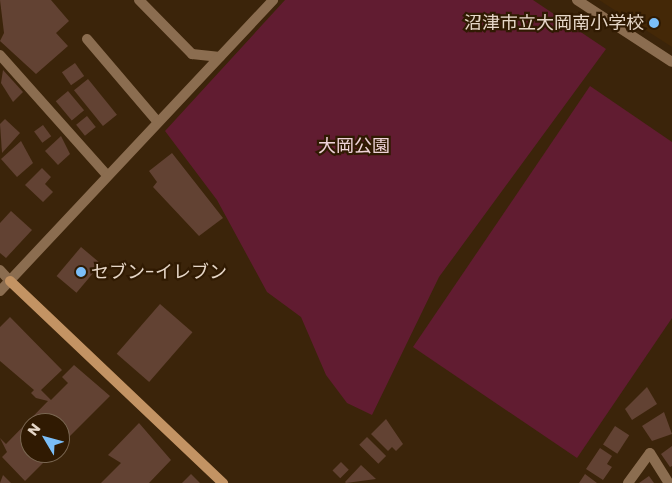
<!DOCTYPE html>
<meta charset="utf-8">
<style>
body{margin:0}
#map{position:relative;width:672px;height:483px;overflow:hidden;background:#3b240a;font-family:Poppins,"Noto Sans JP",sans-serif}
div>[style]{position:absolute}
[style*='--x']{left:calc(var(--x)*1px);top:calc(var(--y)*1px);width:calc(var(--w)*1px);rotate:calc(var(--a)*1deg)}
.built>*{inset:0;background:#442807}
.green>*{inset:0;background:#611c31}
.building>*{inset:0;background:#624233;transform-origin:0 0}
.street>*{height:10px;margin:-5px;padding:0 5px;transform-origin:5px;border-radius:5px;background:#8b6d50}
.secondary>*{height:10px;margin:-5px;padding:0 5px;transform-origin:5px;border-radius:5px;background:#c39363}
.dots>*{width:14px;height:14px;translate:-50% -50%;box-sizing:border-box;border:2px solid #301a02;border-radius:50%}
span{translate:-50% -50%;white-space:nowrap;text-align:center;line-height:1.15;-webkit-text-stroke:4.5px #301a02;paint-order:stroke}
.poi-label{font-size:18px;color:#e6d7c8}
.right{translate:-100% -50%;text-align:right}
.left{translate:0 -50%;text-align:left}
.park-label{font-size:18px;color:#eed3d8}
.north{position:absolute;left:20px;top:413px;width:50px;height:50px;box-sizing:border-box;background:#301a02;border:1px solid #796651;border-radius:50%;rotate:307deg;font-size:14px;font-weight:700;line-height:20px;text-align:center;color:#e6d7c8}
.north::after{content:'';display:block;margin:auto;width:18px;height:22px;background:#7bbef8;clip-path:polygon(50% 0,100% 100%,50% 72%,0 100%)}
</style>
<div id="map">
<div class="built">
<div style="clip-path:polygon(599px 0,672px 0,672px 47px)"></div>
</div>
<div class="green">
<div style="clip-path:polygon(285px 0,533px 0,606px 49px,439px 277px,372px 415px,347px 403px,326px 375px,301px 317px,267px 292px,217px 200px,165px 131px)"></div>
<div style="clip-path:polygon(590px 86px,672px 142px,672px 318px,577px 458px,413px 347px)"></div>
</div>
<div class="building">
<div style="clip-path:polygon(0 0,51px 0,69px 21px,56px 33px,68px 46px,36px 74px,0 41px,4px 33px)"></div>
<div style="left:75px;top:63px;width:16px;height:16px;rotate:55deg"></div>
<div style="clip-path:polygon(3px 70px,23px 92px,13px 102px,1px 83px)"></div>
<div style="left:88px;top:79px;width:46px;height:18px;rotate:51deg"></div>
<div style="left:68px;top:91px;width:25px;height:16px;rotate:50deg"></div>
<div style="left:87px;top:116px;width:14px;height:14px;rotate:51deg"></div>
<div style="clip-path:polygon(5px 119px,20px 133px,2px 153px,0 124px)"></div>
<div style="left:43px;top:125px;width:14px;height:11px;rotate:54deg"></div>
<div style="clip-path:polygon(61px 136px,70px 154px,58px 165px,45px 151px)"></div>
<div style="clip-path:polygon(21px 141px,33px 163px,17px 177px,1px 159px)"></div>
<div style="clip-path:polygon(172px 153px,223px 218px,199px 236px,153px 187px,157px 182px,149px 171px)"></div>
<div style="clip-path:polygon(42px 168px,51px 177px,45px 184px,53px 192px,43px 202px,25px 185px)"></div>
<div style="clip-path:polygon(11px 211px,32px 230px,6px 258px,0 253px,0 223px)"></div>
<div style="left:81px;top:247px;width:26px;height:38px;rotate:40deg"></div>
<div style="left:160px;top:304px;width:43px;height:66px;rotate:41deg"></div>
<div style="clip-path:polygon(10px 317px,62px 370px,41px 390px,51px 400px,68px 383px,62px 377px,74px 365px,110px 396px,60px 446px,60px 423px,30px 423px,30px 453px,53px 453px,25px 481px,2px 457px,7px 452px,0 438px,6px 444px,48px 401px,36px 398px,31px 393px,34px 390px,0 361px,0 327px)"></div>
<div style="clip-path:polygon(647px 387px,657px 404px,632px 420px,625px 409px)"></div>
<div style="clip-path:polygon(664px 412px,672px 434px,652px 441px,642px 426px)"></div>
<div style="clip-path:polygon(386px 419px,403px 444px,396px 451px,392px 447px,388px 451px,371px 434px)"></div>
<div style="clip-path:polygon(139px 423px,171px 460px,149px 483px,101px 483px,121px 463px,108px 455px)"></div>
<div style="left:615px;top:426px;width:17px;height:22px;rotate:33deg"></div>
<div style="left:367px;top:437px;width:27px;height:11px;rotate:45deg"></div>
<div style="clip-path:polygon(672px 446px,672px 466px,670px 467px,661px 454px)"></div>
<div style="clip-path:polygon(600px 448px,612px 456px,607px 464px,612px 467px,603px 480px,586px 469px)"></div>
<div style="left:341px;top:462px;width:11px;height:12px;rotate:45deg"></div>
<div style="clip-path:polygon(361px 465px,376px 479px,346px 483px,345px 482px)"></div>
<div style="clip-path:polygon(191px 474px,200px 483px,182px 483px)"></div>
<div style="clip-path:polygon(585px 474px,597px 483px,579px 483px)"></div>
<div style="clip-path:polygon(3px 475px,11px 483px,0 483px)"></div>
<div style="clip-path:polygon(649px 476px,654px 483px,639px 483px)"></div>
</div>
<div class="street">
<div style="--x:139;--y:0;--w:76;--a:45.5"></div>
<div style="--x:192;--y:54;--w:28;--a:6"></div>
<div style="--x:577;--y:0;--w:113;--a:33.1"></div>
<div style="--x:87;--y:39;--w:109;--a:49.5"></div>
<div style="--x:0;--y:55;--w:161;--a:48.3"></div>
<div style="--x:0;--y:270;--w:15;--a:48"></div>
<div style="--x:0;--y:291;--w:399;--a:-46.8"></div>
<div style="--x:628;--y:483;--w:37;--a:-54"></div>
<div style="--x:650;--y:453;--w:36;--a:58"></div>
</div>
<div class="secondary">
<div style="--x:10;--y:281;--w:294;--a:43.5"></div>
</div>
<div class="dots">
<div style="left:654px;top:23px;background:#7bbef8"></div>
<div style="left:81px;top:272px;background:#7bbef8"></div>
</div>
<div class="poi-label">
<span class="right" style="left:644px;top:23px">沼津市立大岡南小学校</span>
<span class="left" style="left:91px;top:272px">セブン-イレブン</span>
</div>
<div class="park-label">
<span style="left:354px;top:146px">大岡公園</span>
</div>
<div class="north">N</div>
</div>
